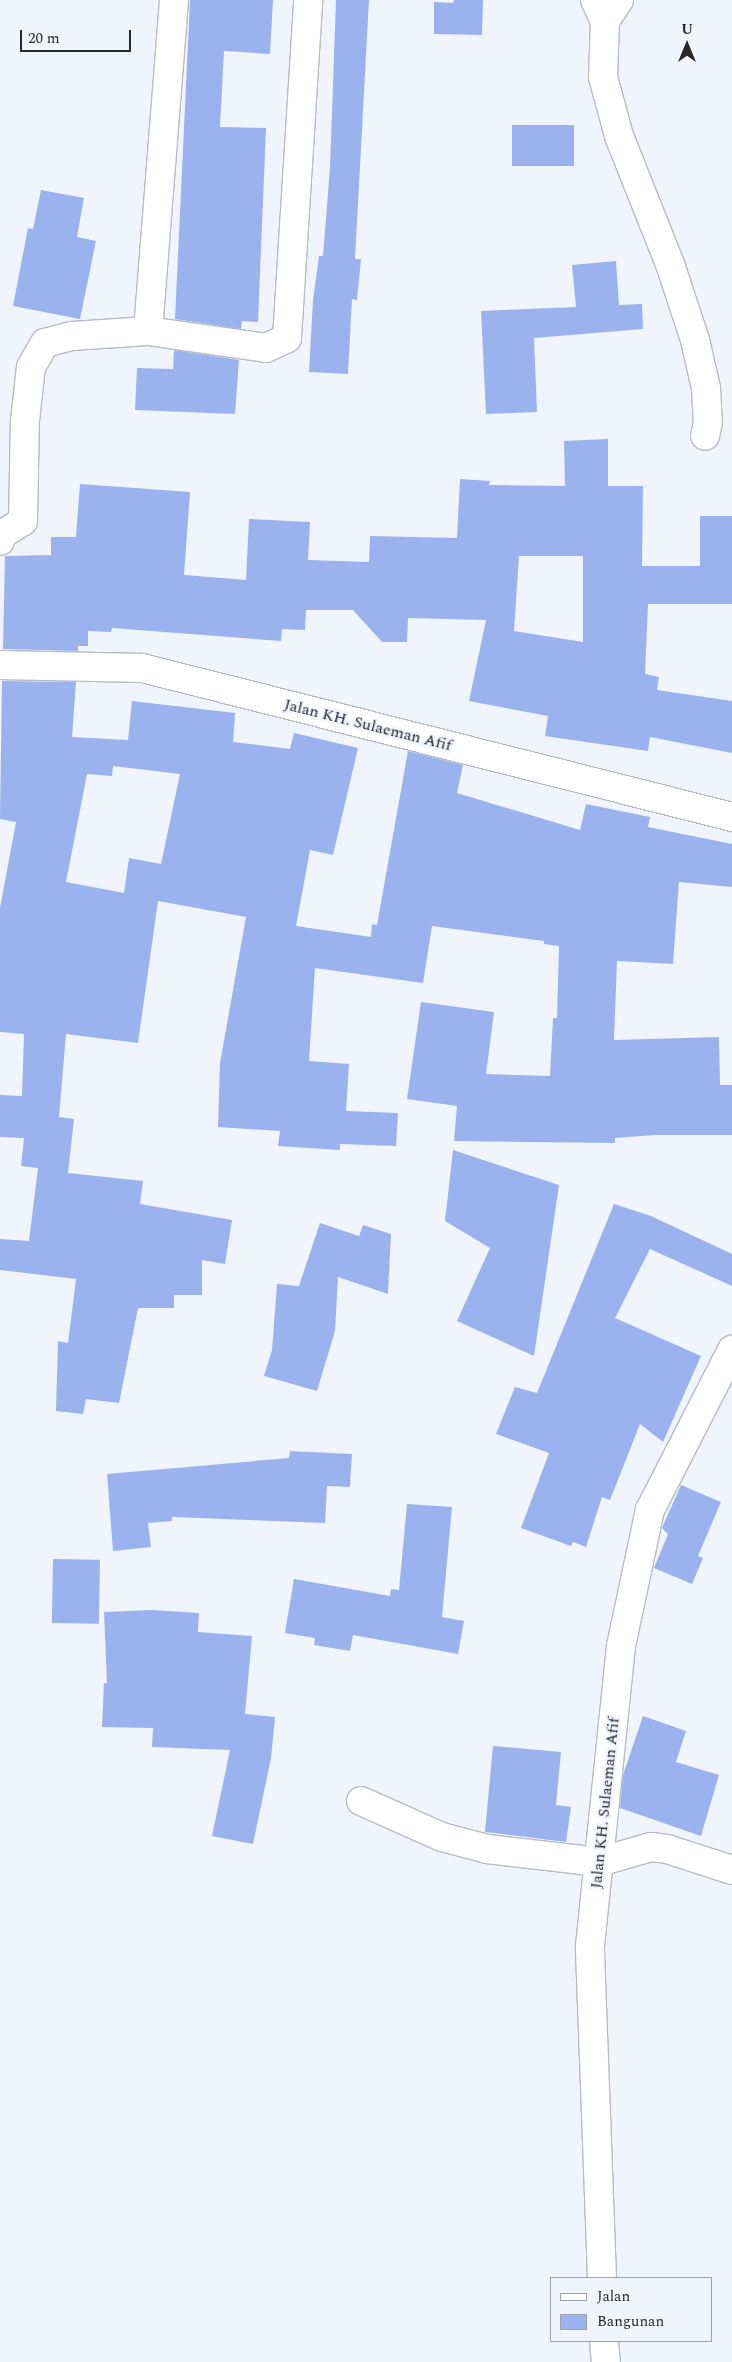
<!DOCTYPE html>
<style>
body{margin:0}
#map{position:relative;width:732px;height:2362px;overflow:hidden;background:#f0f4fd;font-family:Spectral,serif}
div>[style]{position:absolute}
[style*='--x']{left:calc(var(--x)*1px);top:calc(var(--y)*1px);width:calc(var(--w)*1px);rotate:calc(var(--a)*1deg)}
.building>*{inset:0;background:#9ab3ee;transform-origin:0 0}
.roads{filter:drop-shadow(1px 0 #b8bbc3) drop-shadow(-1px 0 #b8bbc3) drop-shadow(0 1px #b8bbc3) drop-shadow(0 -1px #b8bbc3)}
.minor>*{height:28px;margin:-14px;padding:0 14px;transform-origin:14px;border-radius:14px;background:#fff}
span{translate:-50% -50%;white-space:nowrap;text-align:center;line-height:1.15;-webkit-text-stroke:5px #f0f4fd;paint-order:stroke}
.street-label{font-size:16px;color:#27282b}
.legend{position:absolute;left:550px;top:2277px;width:162px;height:65px;box-sizing:border-box;background:#f0f4fd;border:1px solid #a0a2a9;margin:0;padding:6px 9px;list-style:none;font-size:15px;color:#27282b}
.legend li{display:flex;align-items:center;gap:10px;height:25px}
.legend b{width:25px;border:1px solid #a0a2a9}
.north{position:absolute;left:662px;top:20px;width:50px;height:50px;-webkit-text-stroke:4px #f0f4fd;paint-order:stroke;rotate:0deg;font-size:14px;font-weight:700;line-height:20px;text-align:center;color:#27282b}
.north::after{content:'';display:block;margin:auto;width:18px;height:22px;background:#27282b;clip-path:polygon(50% 0,100% 100%,50% 72%,0 100%)}
.scale{position:absolute;left:20px;top:30px;width:111px;height:22px;box-sizing:border-box;border:2px solid #27282b;border-top:0;padding-left:6px;font-size:15px;line-height:18px;white-space:nowrap;color:#27282b;-webkit-text-stroke:4px #f0f4fd;paint-order:stroke}
</style>
<div id="map">
<div class="building">
<div style="clip-path:polygon(190px 0,273px 0,270px 54px,224px 51px,220px 127px,266px 128px,258px 322px,242px 321px,241px 329px,175px 319px)"></div>
<div style="clip-path:polygon(336px 0,369px 0,355px 259px,361px 259px,357px 300px,352px 299px,348px 374px,309px 372px,313px 300px,319px 256px,323px 256px,330px 168px)"></div>
<div style="clip-path:polygon(454px 0,483px 0,482px 35px,434px 34px,434px 2px,453px 3px)"></div>
<div style="left:512px;top:125px;width:62px;height:41px"></div>
<div style="clip-path:polygon(41px 190px,84px 198px,77px 237px,96px 241px,80px 319px,13px 306px,28px 228px,33px 229px)"></div>
<div style="clip-path:polygon(616px 261px,619px 305px,642px 304px,643px 329px,534px 338px,537px 412px,486px 414px,481px 311px,576px 307px,572px 265px)"></div>
<div style="clip-path:polygon(174px 350px,239px 360px,235px 414px,135px 410px,137px 368px,173px 369px)"></div>
<div style="clip-path:polygon(evenodd,608px 439px,608px 486px,643px 486px,642px 566px,700px 566px,700px 516px,732px 516px,732px 604px,648px 604px,645px 674px,659px 677px,657px 690px,732px 701px,732px 753px,650px 737px,648px 751px,545px 736px,548px 716px,469px 701px,486px 620px,408px 618px,407px 642px,382px 642px,353px 610px,306px 610px,305px 630px,282px 629px,281px 641px,112px 628px,111px 632px,88px 631px,88px 646px,78px 646px,78px 651px,3px 649px,5px 556px,51px 555px,51px 537px,76px 537px,80px 484px,190px 492px,184px 575px,246px 580px,249px 519px,310px 522px,308px 560px,369px 562px,370px 536px,457px 538px,460px 479px,490px 481px,489px 485px,565px 486px,564px 441px,608px 439px,519px 556px,583px 556px,583px 642px,514px 631px,519px 556px)"></div>
<div style="clip-path:polygon(evenodd,2px 681px,76px 682px,72px 737px,128px 740px,132px 701px,235px 713px,233px 742px,290px 749px,294px 733px,358px 748px,333px 855px,310px 850px,296px 926px,371px 937px,372px 924px,377px 925px,408px 751px,463px 765px,457px 793px,580px 830px,586px 804px,650px 817px,648px 827px,732px 844px,732px 887px,679px 882px,673px 964px,617px 961px,614px 1040px,719px 1037px,720px 1085px,732px 1085px,732px 1135px,655px 1135px,615px 1138px,615px 1143px,454px 1141px,457px 1106px,407px 1099px,421px 1002px,494px 1012px,486px 1074px,550px 1076px,553px 1018px,557px 1018px,559px 946px,544px 944px,544px 941px,432px 926px,423px 983px,315px 968px,309px 1061px,349px 1064px,346px 1111px,398px 1113px,396px 1146px,340px 1144px,340px 1150px,278px 1146px,280px 1131px,218px 1127px,220px 1063px,246px 917px,158px 901px,138px 1043px,66px 1034px,59px 1117px,74px 1119px,68px 1173px,143px 1181px,140px 1204px,232px 1220px,225px 1264px,202px 1260px,202px 1295px,174px 1295px,174px 1308px,138px 1308px,119px 1403px,86px 1399px,83px 1414px,56px 1411px,58px 1341px,68px 1343px,76px 1279px,0 1270px,0 1239px,29px 1241px,38px 1168px,21px 1166px,24px 1138px,0 1137px,0 1095px,22px 1096px,24px 1034px,0 1032px,0 908px,16px 822px,0 819px,2px 681px,113px 766px,180px 774px,161px 864px,129px 858px,124px 893px,66px 882px,87px 774px,112px 776px,113px 766px)"></div>
<div style="clip-path:polygon(453px 1150px,559px 1185px,534px 1356px,457px 1321px,490px 1248px,445px 1221px)"></div>
<div style="clip-path:polygon(614px 1204px,651px 1216px,732px 1254px,732px 1286px,650px 1249px,615px 1318px,701px 1356px,663px 1442px,640px 1424px,610px 1500px,602px 1497px,586px 1547px,573px 1542px,571px 1546px,521px 1528px,549px 1453px,496px 1434px,515px 1387px,537px 1393px)"></div>
<div style="clip-path:polygon(320px 1223px,359px 1236px,363px 1225px,391px 1234px,388px 1294px,338px 1277px,335px 1331px,317px 1391px,264px 1376px,272px 1350px,277px 1284px,299px 1286px)"></div>
<div style="clip-path:polygon(290px 1451px,352px 1454px,350px 1487px,327px 1486px,325px 1523px,172px 1517px,172px 1521px,148px 1523px,151px 1547px,113px 1551px,107px 1474px,289px 1458px)"></div>
<div style="clip-path:polygon(681px 1485px,721px 1502px,698px 1556px,703px 1558px,692px 1584px,654px 1568px,668px 1534px,662px 1528px)"></div>
<div style="clip-path:polygon(407px 1504px,452px 1507px,442px 1617px,464px 1621px,458px 1654px,353px 1635px,350px 1651px,314px 1645px,315px 1638px,285px 1633px,294px 1579px,390px 1596px,391px 1589px,399px 1590px)"></div>
<div style="left:53px;top:1559px;width:47px;height:64px;rotate:1deg"></div>
<div style="clip-path:polygon(152px 1610px,199px 1613px,198px 1632px,252px 1636px,245px 1714px,275px 1717px,271px 1758px,253px 1844px,212px 1836px,230px 1750px,152px 1747px,153px 1728px,102px 1727px,104px 1683px,107px 1683px,104px 1612px)"></div>
<div style="clip-path:polygon(643px 1716px,686px 1731px,676px 1762px,719px 1775px,701px 1836px,620px 1808px,623px 1775px)"></div>
<div style="clip-path:polygon(493px 1746px,561px 1752px,556px 1805px,571px 1807px,566px 1842px,485px 1832px)"></div>
</div>
<div class="roads">
<div class="minor">
<div style="--x:595;--y:0;--w:23;--a:65"></div>
<div style="--x:605;--y:21;--w:56;--a:92"></div>
<div style="--x:603;--y:77;--w:61;--a:74.8"></div>
<div style="--x:619;--y:136;--w:141;--a:68.3"></div>
<div style="--x:671;--y:267;--w:77;--a:71.8"></div>
<div style="--x:695;--y:340;--w:49;--a:77.1"></div>
<div style="--x:706;--y:388;--w:34;--a:87"></div>
<div style="--x:708;--y:422;--w:14;--a:102"></div>
<div style="--x:605;--y:21;--w:25;--a:-56"></div>
<div style="--x:148;--y:331;--w:119;--a:8.2"></div>
<div style="--x:266;--y:348;--w:23;--a:-25"></div>
<div style="--x:287;--y:338;--w:339;--a:-86.4"></div>
<div style="--x:0;--y:541;--w:6;--a:-81"></div>
<div style="--x:1;--y:535;--w:26;--a:-32"></div>
<div style="--x:23;--y:521;--w:100;--a:-88.9"></div>
<div style="--x:25;--y:421;--w:54;--a:-83.7"></div>
<div style="--x:31;--y:367;--w:28;--a:-60"></div>
<div style="--x:45;--y:343;--w:28;--a:-15"></div>
<div style="--x:72;--y:336;--w:76;--a:-3.8"></div>
<div style="--x:148;--y:331;--w:332;--a:-85.5"></div>
<div style="--x:0;--y:665;--w:142;--a:1.2"></div>
<div style="--x:142;--y:668;--w:609;--a:14.17"></div>
<div style="--x:361;--y:1801;--w:89;--a:24"></div>
<div style="--x:442;--y:1837;--w:47;--a:14.9"></div>
<div style="--x:487;--y:1849;--w:113;--a:6.6"></div>
<div style="--x:599;--y:1862;--w:54;--a:-16.1"></div>
<div style="--x:651;--y:1847;--w:16;--a:7"></div>
<div style="--x:667;--y:1849;--w:68;--a:17.9"></div>
<div style="--x:602;--y:2278;--w:332;--a:-92.1"></div>
<div style="--x:590;--y:1946;--w:302;--a:-84.1"></div>
<div style="--x:621;--y:1646;--w:139;--a:-78"></div>
<div style="--x:650;--y:1510;--w:180;--a:-62.9"></div>
<div style="--x:604;--y:2341;--w:21;--a:85"></div>
</div>
</div>
<div class="street-label">
<span style="left:368px;top:725px;rotate:14deg">Jalan KH. Sulaeman Afif</span>
<span style="left:605px;top:1803px;rotate:-84deg">Jalan KH. Sulaeman Afif</span>
</div>
<ul class="legend">
<li><b style="height:6px;background:#fff"></b>Jalan</li>
<li><b style="height:14px;background:#9ab3ee"></b>Bangunan</li>
</ul>
<div class="north">U</div>
<div class="scale">20 m</div>
</div>
